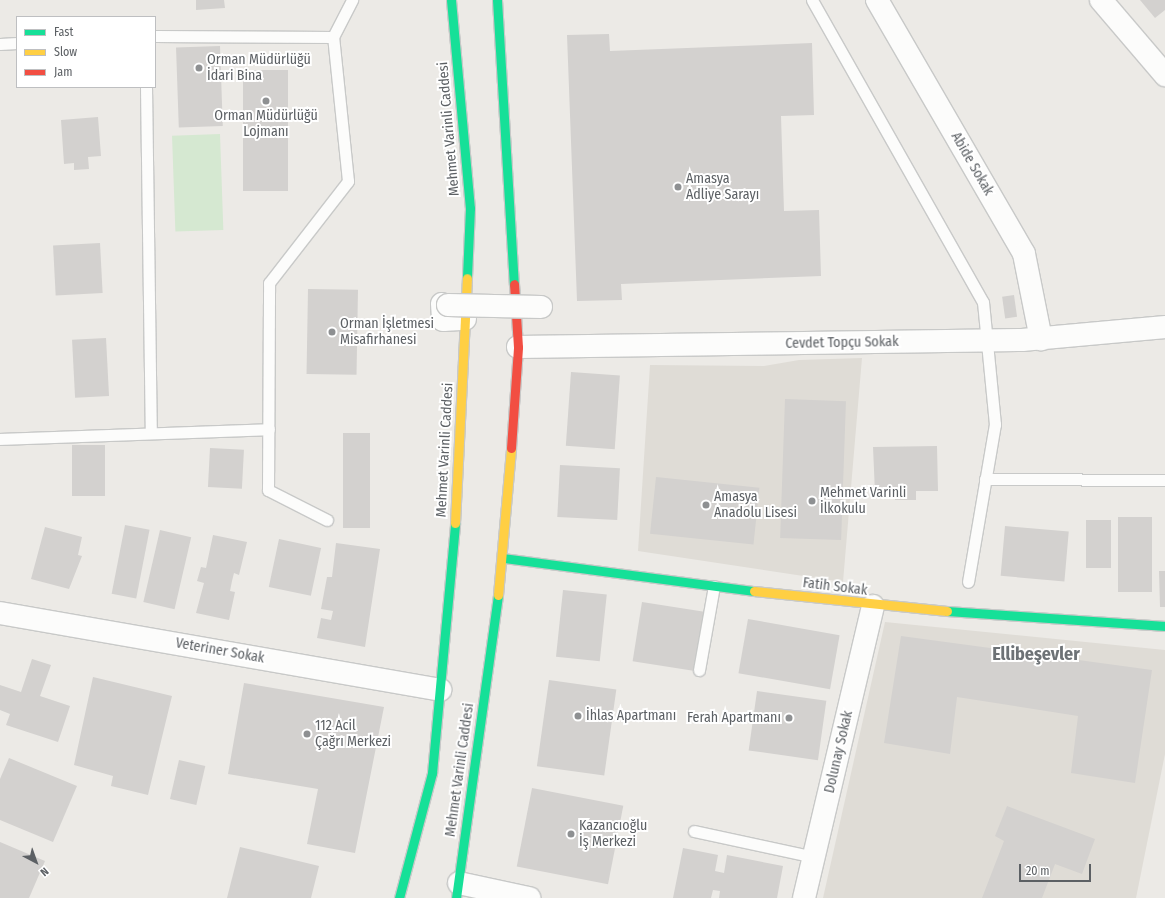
<!DOCTYPE html>
<meta charset="utf-8">
<style>
body{margin:0}
#map{position:relative;width:1165px;height:898px;overflow:hidden;background:#eceae6;font-family:"Fira Sans Condensed",sans-serif}
div>[style]{position:absolute}
[style*='--x']{left:calc(var(--x)*1px);top:calc(var(--y)*1px);width:calc(var(--w)*1px);rotate:calc(var(--a)*1deg)}
.education>*{inset:0;background:#dfdcd6}
.green>*{inset:0;background:#d5e8d1;transform-origin:0 0}
.building>*{inset:0;background:#d3d1cf;transform-origin:0 0}
.roads{filter:drop-shadow(1px 0 #c8c9c8) drop-shadow(-1px 0 #c8c9c8) drop-shadow(0 1px #c8c9c8) drop-shadow(0 -1px #c8c9c8)}
.lane>*{height:11px;margin:-5.5px;padding:0 5.5px;transform-origin:5.5px;border-radius:5.5px;background:#fcfcfb}
.street>*{height:22px;margin:-11px;padding:0 11px;transform-origin:11px;border-radius:11px;background:#fcfcfb}
.fast>*{height:9px;margin:-4.5px;padding:0 4.5px;transform-origin:4.5px;border-radius:4.5px;background:#16e098}
.slow>*{height:9px;margin:-4.5px;padding:0 4.5px;transform-origin:4.5px;border-radius:4.5px;background:#ffcf43}
.jam>*{height:9px;margin:-4.5px;padding:0 4.5px;transform-origin:4.5px;border-radius:4.5px;background:#f24e42}
.bridges{filter:drop-shadow(1px 0 #c8c9c8) drop-shadow(-1px 0 #c8c9c8) drop-shadow(0 1px #c8c9c8) drop-shadow(0 -1px #c8c9c8)}
.street-bridge>*{height:22px;margin:-11px;padding:0 11px;transform-origin:11px;border-radius:11px;background:#fcfcfb}
.dots>*{width:11px;height:11px;translate:-50% -50%;box-sizing:border-box;border:2px solid #fff;border-radius:50%}
span{translate:-50% -50%;white-space:nowrap;text-align:center;line-height:1.15;-webkit-text-stroke:4px #fff;paint-order:stroke}
.poi-label{font-size:14px;color:#5c6064}
.left{translate:0 -50%;text-align:left}
.right{translate:-100% -50%;text-align:right}
.street-label{font-size:14px;color:#5c6064}
.district-label{font-size:18px;color:#6d7276;font-weight:700}
.legend{position:absolute;left:16px;top:16px;width:140px;height:72px;box-sizing:border-box;background:#fff;border:1px solid #bebfc1;margin:0;padding:5px 7px;list-style:none;font-size:12px;color:#5c6064}
.legend li{display:flex;align-items:center;gap:8px;height:20px}
.legend b{width:20px;border:1px solid #bebfc1}
.north{position:absolute;left:16px;top:842px;width:40px;height:40px;-webkit-text-stroke:3px #fff;paint-order:stroke;rotate:139deg;font-size:11px;font-weight:700;line-height:16px;text-align:center;color:#5c6064}
.north::after{content:'';display:block;margin:auto;width:14px;height:18px;background:#5c6064;clip-path:polygon(50% 0,100% 100%,50% 72%,0 100%)}
.scale{position:absolute;left:1019px;top:864px;width:72px;height:18px;box-sizing:border-box;border:2px solid #5c6064;border-top:0;padding-left:5px;font-size:12px;line-height:14px;white-space:nowrap;color:#5c6064;-webkit-text-stroke:3px #fff;paint-order:stroke}
</style>
<div id="map">
<div class="education">
<div style="clip-path:polygon(862px 358px,843px 582px,638px 551px,650px 365px,764px 366px,799px 360px)"></div>
<div style="clip-path:polygon(885px 622px,1165px 650px,1165px 754px,1136px 898px,823px 898px)"></div>
</div>
<div class="green">
<div style="left:220px;top:134px;width:96px;height:48px;rotate:88deg"></div>
</div>
<div class="building">
<div style="clip-path:polygon(196px 0,224px 0,225px 8px,196px 10px)"></div>
<div style="clip-path:polygon(1140px 0,1165px 0,1165px 10px,1155px 18px)"></div>
<div style="clip-path:polygon(609px 34px,610px 51px,812px 43px,814px 115px,781px 116px,784px 211px,819px 210px,821px 276px,621px 284px,622px 300px,577px 301px,567px 35px)"></div>
<div style="left:220px;top:46px;width:80px;height:44px;rotate:88deg"></div>
<div style="left:288px;top:70px;width:121px;height:45px;rotate:90deg"></div>
<div style="clip-path:polygon(98px 117px,101px 156px,88px 157px,89px 169px,74px 170px,74px 163px,64px 164px,61px 120px)"></div>
<div style="left:100px;top:243px;width:50px;height:47px;rotate:87deg"></div>
<div style="left:308px;top:289px;width:50px;height:85px;rotate:1deg"></div>
<div style="left:1014px;top:295px;width:22px;height:12px;rotate:82deg"></div>
<div style="left:106px;top:338px;width:58px;height:34px;rotate:87deg"></div>
<div style="left:571px;top:372px;width:49px;height:74px;rotate:4deg"></div>
<div style="left:785px;top:399px;width:61px;height:139px;rotate:2deg"></div>
<div style="left:343px;top:433px;width:27px;height:95px"></div>
<div style="left:72px;top:445px;width:33px;height:51px"></div>
<div style="clip-path:polygon(937px 446px,938px 491px,916px 491px,916px 500px,895px 500px,895px 492px,875px 493px,873px 447px)"></div>
<div style="left:210px;top:448px;width:34px;height:39px;rotate:3deg"></div>
<div style="left:560px;top:465px;width:60px;height:52px;rotate:3deg"></div>
<div style="left:656px;top:477px;width:104px;height:57px;rotate:6deg"></div>
<div style="left:1118px;top:517px;width:34px;height:75px"></div>
<div style="left:1111px;top:520px;width:48px;height:25px;rotate:90deg"></div>
<div style="left:125px;top:525px;width:25px;height:70px;rotate:11deg"></div>
<div style="left:1005px;top:526px;width:64px;height:50px;rotate:5deg"></div>
<div style="clip-path:polygon(45px 527px,82px 537px,78px 555px,82px 556px,69px 589px,31px 579px)"></div>
<div style="left:160px;top:530px;width:32px;height:74px;rotate:13deg"></div>
<div style="clip-path:polygon(213px 535px,247px 542px,239px 575px,234px 573px,232px 581px,230px 591px,235px 592px,229px 620px,196px 613px,204px 583px,197px 581px,201px 567px,206px 568px)"></div>
<div style="left:279px;top:539px;width:43px;height:49px;rotate:12deg"></div>
<div style="clip-path:polygon(336px 543px,380px 549px,365px 647px,317px 638px,321px 618px,331px 620px,333px 611px,321px 609px,327px 577px,332px 577px)"></div>
<div style="clip-path:polygon(1159px 571px,1165px 571px,1165px 607px,1160px 607px)"></div>
<div style="left:563px;top:590px;width:44px;height:67px;rotate:6deg"></div>
<div style="left:642px;top:602px;width:63px;height:60px;rotate:9deg"></div>
<div style="left:748px;top:619px;width:93px;height:55px;rotate:10deg"></div>
<div style="clip-path:polygon(901px 636px,1152px 670px,1135px 783px,1071px 773px,1078px 716px,957px 697px,950px 754px,884px 743px)"></div>
<div style="clip-path:polygon(32px 659px,51px 665px,40px 696px,70px 706px,58px 742px,6px 725px,10px 714px,0 710px,0 685px,21px 692px)"></div>
<div style="clip-path:polygon(93px 677px,172px 696px,148px 795px,111px 786px,113px 776px,74px 765px)"></div>
<div style="left:549px;top:680px;width:68px;height:87px;rotate:8deg"></div>
<div style="clip-path:polygon(244px 683px,384px 707px,355px 853px,307px 844px,318px 789px,228px 774px)"></div>
<div style="left:757px;top:691px;width:70px;height:60px;rotate:8deg"></div>
<div style="clip-path:polygon(9px 758px,77px 786px,53px 842px,0 820px,0 779px)"></div>
<div style="left:179px;top:760px;width:27px;height:40px;rotate:13deg"></div>
<div style="left:532px;top:788px;width:93px;height:80px;rotate:11deg"></div>
<div style="clip-path:polygon(1007px 806px,1095px 839px,1082px 874px,1055px 864px,1042px 898px,982px 898px,1004px 841px,995px 836px)"></div>
<div style="clip-path:polygon(0 842px,45px 861px,29px 898px,0 898px)"></div>
<div style="clip-path:polygon(240px 847px,319px 866px,311px 898px,227px 898px)"></div>
<div style="clip-path:polygon(683px 848px,718px 855px,715px 871px,724px 873px,727px 855px,783px 866px,777px 898px,719px 898px,720px 891px,713px 890px,711px 898px,673px 898px)"></div>
</div>
<div class="roads">
<div class="lane">
<div style="--x:812;--y:0;--w:347;--a:60.5"></div>
<div style="--x:983;--y:302;--w:123;--a:84.4"></div>
<div style="--x:995;--y:424;--w:160;--a:99.7"></div>
<div style="--x:155;--y:36;--w:178;--a:0.3"></div>
<div style="--x:0;--y:44;--w:17;--a:-3"></div>
<div style="--x:146;--y:87;--w:346;--a:89.2"></div>
<div style="--x:0;--y:439;--w:269;--a:-2.1"></div>
<div style="--x:985;--y:479;--w:180;--a:0.3"></div>
<div style="--x:327;--y:520;--w:66;--a:-153"></div>
<div style="--x:268;--y:490;--w:207;--a:-89.7"></div>
<div style="--x:269;--y:283;--w:129;--a:-52.2"></div>
<div style="--x:348;--y:181;--w:145;--a:-95.9"></div>
<div style="--x:333;--y:37;--w:42;--a:-62.8"></div>
<div style="--x:699;--y:670;--w:85;--a:-79.9"></div>
<div style="--x:694;--y:831;--w:123;--a:12.2"></div>
</div>
<div class="street">
<div style="--x:877;--y:0;--w:293;--a:59.9"></div>
<div style="--x:1024;--y:254;--w:87;--a:78.7"></div>
<div style="--x:1101;--y:0;--w:99;--a:49.5"></div>
<div style="--x:442;--y:304;--w:16;--a:86"></div>
<div style="--x:443;--y:320;--w:22;--a:-3"></div>
<div style="--x:518;--y:347;--w:504;--a:-0.8"></div>
<div style="--x:1022;--y:340;--w:144;--a:-5.2"></div>
<div style="--x:0;--y:613;--w:447;--a:9.9"></div>
<div style="--x:459;--y:883;--w:72;--a:12.1"></div>
<div style="--x:804;--y:898;--w:300;--a:-76.7"></div>
</div>
<div class="fast">
<div style="--x:451;--y:0;--w:209;--a:84.8"></div>
<div style="--x:470;--y:208;--w:70;--a:92.5"></div>
<div style="--x:497;--y:0;--w:285;--a:86.6"></div>
<div style="--x:503;--y:558;--w:253;--a:7.5"></div>
<div style="--x:947;--y:611;--w:219;--a:3.9"></div>
<div style="--x:399;--y:898;--w:129;--a:-75.2"></div>
<div style="--x:432;--y:773;--w:251;--a:-84.7"></div>
<div style="--x:456;--y:898;--w:306;--a:-82.1"></div>
</div>
<div class="slow">
<div style="--x:455;--y:523;--w:245;--a:-87.2"></div>
<div style="--x:754;--y:591;--w:194;--a:5.9"></div>
<div style="--x:498;--y:595;--w:148;--a:-84.9"></div>
</div>
<div class="jam">
<div style="--x:511;--y:448;--w:101;--a:-86"></div>
<div style="--x:518;--y:347;--w:63;--a:-93.6"></div>
</div>
</div>
<div class="bridges">
<div class="street-bridge">
<div style="--x:448;--y:305;--w:93;--a:1.2"></div>
</div>
</div>
<div class="dots">
<div style="left:199px;top:68px;background:#8e9092"></div>
<div style="left:266px;top:101px;background:#8e9092"></div>
<div style="left:678px;top:187px;background:#8e9092"></div>
<div style="left:332px;top:332px;background:#8e9092"></div>
<div style="left:812px;top:501px;background:#8e9092"></div>
<div style="left:706px;top:505px;background:#8e9092"></div>
<div style="left:578px;top:716px;background:#8e9092"></div>
<div style="left:789px;top:718px;background:#8e9092"></div>
<div style="left:307px;top:734px;background:#8e9092"></div>
<div style="left:571px;top:834px;background:#8e9092"></div>
</div>
<div class="poi-label">
<span class="left" style="left:207px;top:68px">Orman Müdürlüğü<br>İdari Bina</span>
<span style="left:266px;top:124px">Orman Müdürlüğü<br>Lojmanı</span>
<span class="left" style="left:686px;top:187px">Amasya<br>Adliye Sarayı</span>
<span class="left" style="left:340px;top:332px">Orman İşletmesi<br>Misafirhanesi</span>
<span class="left" style="left:820px;top:501px">Mehmet Varinli<br>İlkokulu</span>
<span class="left" style="left:714px;top:505px">Amasya<br>Anadolu Lisesi</span>
<span class="left" style="left:586px;top:716px">İhlas Apartmanı</span>
<span class="right" style="left:781px;top:718px">Ferah Apartmanı</span>
<span class="left" style="left:315px;top:734px">112 Acil<br>Çağrı Merkezi</span>
<span class="left" style="left:579px;top:834px">Kazancıoğlu<br>İş Merkezi</span>
</div>
<div class="street-label">
<span style="left:449px;top:129px;rotate:-95deg">Mehmet Varinli Caddesi</span>
<span style="left:972px;top:164px;rotate:60deg">Abide Sokak</span>
<span style="left:842px;top:343px;rotate:-1deg">Cevdet Topçu Sokak</span>
<span style="left:445px;top:450px;rotate:-87deg">Mehmet Varinli Caddesi</span>
<span style="left:835px;top:587px;rotate:7deg">Fatih Sokak</span>
<span style="left:220px;top:651px;rotate:10deg">Veteriner Sokak</span>
<span style="left:839px;top:752px;rotate:-77deg">Dolunay Sokak</span>
<span style="left:460px;top:770px;rotate:-82deg">Mehmet Varinli Caddesi</span>
</div>
<div class="district-label">
<span style="left:1036px;top:654px">Ellibeşevler</span>
</div>
<ul class="legend">
<li><b style="height:5px;background:#16e098"></b>Fast</li>
<li><b style="height:5px;background:#ffcf43"></b>Slow</li>
<li><b style="height:5px;background:#f24e42"></b>Jam</li>
</ul>
<div class="north">N</div>
<div class="scale">20 m</div>
</div>
